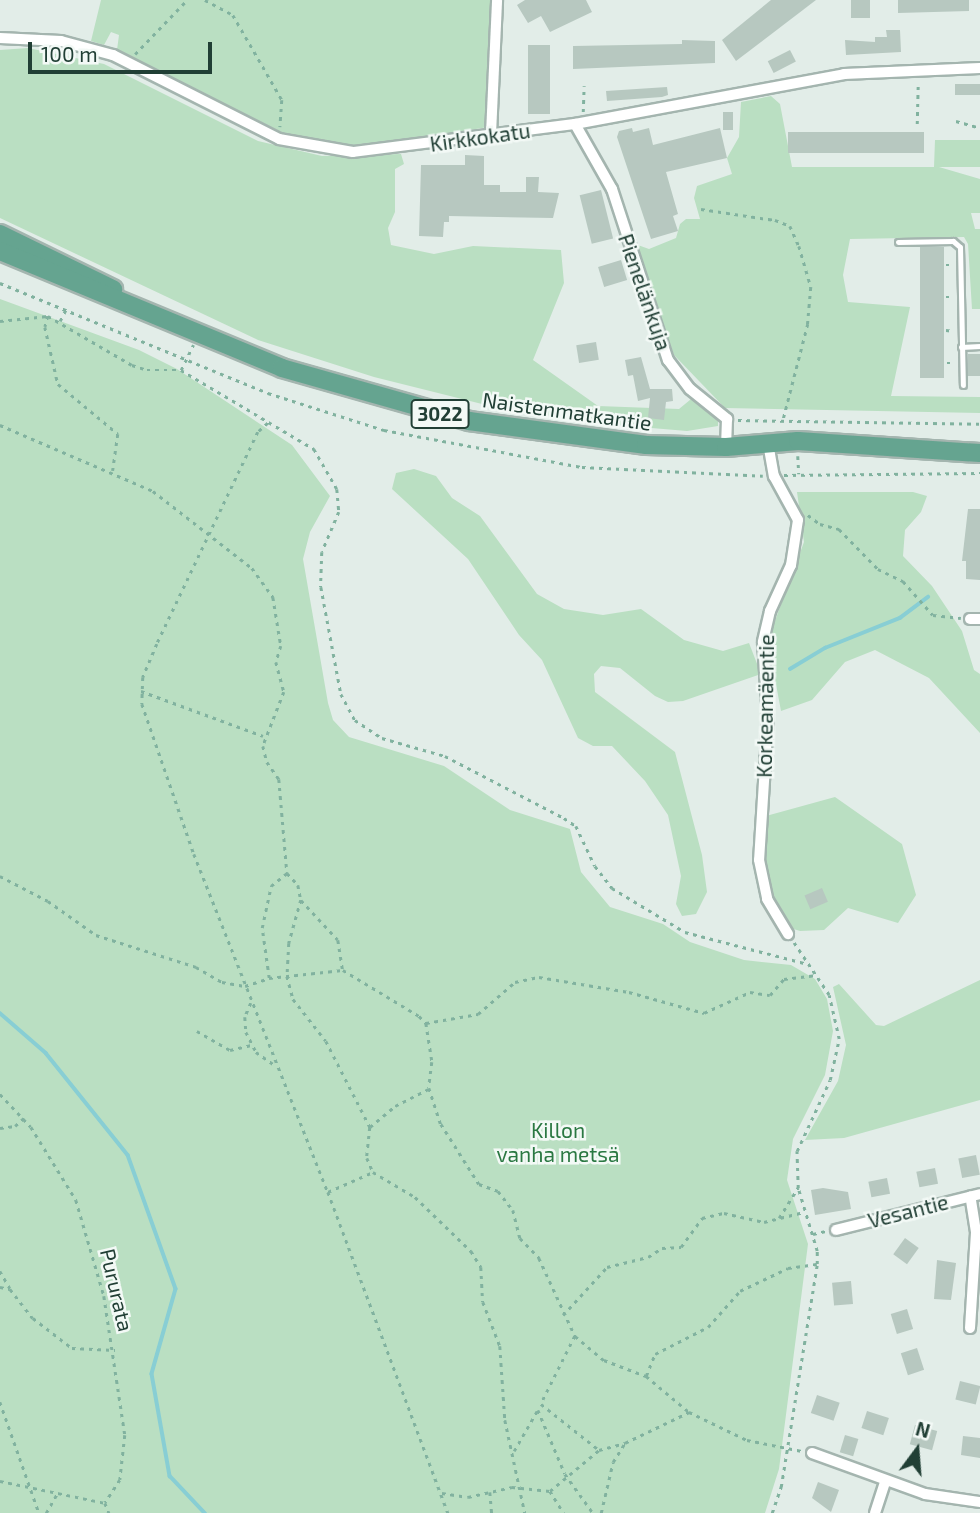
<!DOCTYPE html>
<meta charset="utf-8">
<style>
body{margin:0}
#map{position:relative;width:980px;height:1513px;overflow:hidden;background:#e2ede8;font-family:"Exo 2",sans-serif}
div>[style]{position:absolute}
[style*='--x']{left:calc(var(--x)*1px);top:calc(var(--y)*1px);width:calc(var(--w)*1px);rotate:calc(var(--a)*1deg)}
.green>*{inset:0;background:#badfc2}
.stream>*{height:3.5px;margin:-1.75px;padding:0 1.75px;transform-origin:1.75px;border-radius:1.75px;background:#88ced4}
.building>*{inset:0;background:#b7c8c0;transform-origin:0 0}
.path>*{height:2.5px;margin-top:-1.25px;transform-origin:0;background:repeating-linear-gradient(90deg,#81b29f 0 3.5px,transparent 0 8.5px)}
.roads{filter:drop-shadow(2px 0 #a4b5af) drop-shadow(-2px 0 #a4b5af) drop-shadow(0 2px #a4b5af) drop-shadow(0 -2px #a4b5af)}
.lane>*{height:5px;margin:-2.5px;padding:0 2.5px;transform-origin:2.5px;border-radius:2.5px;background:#fff}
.street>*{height:10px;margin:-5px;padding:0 5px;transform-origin:5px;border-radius:5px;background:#fff}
.primary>*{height:18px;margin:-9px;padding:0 9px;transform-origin:9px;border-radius:9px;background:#65a490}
span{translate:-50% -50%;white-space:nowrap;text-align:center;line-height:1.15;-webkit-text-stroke:5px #f3f9f6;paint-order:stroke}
.shield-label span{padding:2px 5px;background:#f3f9f6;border:2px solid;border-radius:5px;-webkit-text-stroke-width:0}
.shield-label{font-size:19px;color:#213f35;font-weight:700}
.street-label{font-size:21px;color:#213f35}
.park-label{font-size:21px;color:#2a7842}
.north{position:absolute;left:882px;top:1415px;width:70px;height:70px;-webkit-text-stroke:5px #f3f9f6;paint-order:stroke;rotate:16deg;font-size:19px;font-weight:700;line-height:28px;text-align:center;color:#213f35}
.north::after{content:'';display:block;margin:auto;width:24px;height:32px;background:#213f35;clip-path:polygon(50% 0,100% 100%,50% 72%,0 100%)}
.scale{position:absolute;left:28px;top:42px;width:184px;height:32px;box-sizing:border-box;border:4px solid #213f35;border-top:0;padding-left:9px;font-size:21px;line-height:24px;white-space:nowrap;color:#213f35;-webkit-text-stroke:5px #f3f9f6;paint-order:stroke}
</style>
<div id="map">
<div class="green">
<div style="clip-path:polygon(101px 0,491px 0,488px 127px,367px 147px,299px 141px,117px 50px,119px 35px,111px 32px,104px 45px,91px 41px)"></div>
<div style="clip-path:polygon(28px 48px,104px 64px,258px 141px,322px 156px,401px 154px,404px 164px,395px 169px,395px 212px,388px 228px,391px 245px,434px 254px,473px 246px,561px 250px,564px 283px,533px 360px,598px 406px,679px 409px,696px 395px,718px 417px,718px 426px,687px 431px,592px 423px,490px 406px,374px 377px,258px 340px,0 218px,0 50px)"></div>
<div style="clip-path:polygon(771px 96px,780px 104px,792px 167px,934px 167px,935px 140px,980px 140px,980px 167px,939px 167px,980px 179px,980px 213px,971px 213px,975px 229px,980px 229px,980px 309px,972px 309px,968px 244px,964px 237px,850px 239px,843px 275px,848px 302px,910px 307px,891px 396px,980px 397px,980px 413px,725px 408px,674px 355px,635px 244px,649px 249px,676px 238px,680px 224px,686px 219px,700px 219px,694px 198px,697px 186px,732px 174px,727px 158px,739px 137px,741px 102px)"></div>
<div style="clip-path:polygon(0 299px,139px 350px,177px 369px,292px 445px,330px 496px,310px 532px,303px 559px,328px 703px,333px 720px,349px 737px,444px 766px,510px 810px,570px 829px,581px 872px,610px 907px,663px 924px,690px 942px,744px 960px,791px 965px,815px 979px,827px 999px,833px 1031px,825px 1075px,793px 1139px,787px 1180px,808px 1244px,779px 1469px,765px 1513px,0 1513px)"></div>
<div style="clip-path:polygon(414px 469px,436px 476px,452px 498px,480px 516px,537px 594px,564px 609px,603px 615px,641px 609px,684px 640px,723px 651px,749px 643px,761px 674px,683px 701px,668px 702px,655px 696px,620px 668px,601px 666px,594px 674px,595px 692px,675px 752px,702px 855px,707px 892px,696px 914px,682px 916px,676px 904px,681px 876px,668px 815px,645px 781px,612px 746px,593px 746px,578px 738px,542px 660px,519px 635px,468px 559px,392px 489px,396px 473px)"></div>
<div style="clip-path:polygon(797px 492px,913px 492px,927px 496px,921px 512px,905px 530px,903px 556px,932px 586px,962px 631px,974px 670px,980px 674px,980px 733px,929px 678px,875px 650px,845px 662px,812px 700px,781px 711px,770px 652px,773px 626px,804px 542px)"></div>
<div style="clip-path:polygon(835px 797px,902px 844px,916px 895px,898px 923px,848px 908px,824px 930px,800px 931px,784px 926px,772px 902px,762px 851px,766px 816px)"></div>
<div style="clip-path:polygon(980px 980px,980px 1100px,844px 1138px,805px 1140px,838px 1081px,846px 1045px,833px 987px,839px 984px,876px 1025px,884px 1026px)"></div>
</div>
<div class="stream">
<div style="--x:790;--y:669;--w:41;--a:-31"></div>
<div style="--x:825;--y:648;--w:81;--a:-21.8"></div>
<div style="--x:900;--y:618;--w:35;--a:-37"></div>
<div style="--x:0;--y:1013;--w:61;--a:41"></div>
<div style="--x:46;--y:1053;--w:131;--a:51.2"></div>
<div style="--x:128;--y:1155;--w:142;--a:70.3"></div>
<div style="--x:176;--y:1289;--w:88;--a:105.8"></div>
<div style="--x:152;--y:1374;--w:104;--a:80"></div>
<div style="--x:170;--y:1476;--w:51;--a:46.6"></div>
</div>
<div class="building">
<div style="clip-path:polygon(525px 0,586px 0,592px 12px,550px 32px,541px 16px,528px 23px,517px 5px)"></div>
<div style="clip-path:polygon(771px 0,816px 0,736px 61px,722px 40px)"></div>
<div style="left:851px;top:0;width:19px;height:18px"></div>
<div style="clip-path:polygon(898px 0,969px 0,969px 11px,898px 13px)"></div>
<div style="clip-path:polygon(886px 30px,900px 30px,901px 52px,846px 55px,845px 40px,875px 42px,875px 37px,887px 37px)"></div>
<div style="clip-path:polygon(682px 40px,715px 41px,715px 63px,573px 69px,573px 46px,682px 44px)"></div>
<div style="left:528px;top:45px;width:22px;height:69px"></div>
<div style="left:790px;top:50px;width:13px;height:25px;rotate:63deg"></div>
<div style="left:980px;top:84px;width:11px;height:25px;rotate:90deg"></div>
<div style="clip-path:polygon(667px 87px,668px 95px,662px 97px,607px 101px,606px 91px)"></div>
<div style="left:723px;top:112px;width:10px;height:18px"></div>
<div style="clip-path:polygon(632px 128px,633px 132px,649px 128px,653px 145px,720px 128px,727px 158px,666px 172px,678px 214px,673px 216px,678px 231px,651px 239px,617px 137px,619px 131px)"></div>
<div style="left:788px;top:132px;width:136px;height:21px"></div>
<div style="clip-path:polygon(465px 155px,484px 156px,484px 185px,500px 185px,500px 192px,526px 192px,526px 177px,539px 177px,538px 192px,559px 193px,553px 218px,449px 216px,449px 222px,444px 222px,443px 237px,419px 236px,421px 165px,465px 165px)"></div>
<div style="left:601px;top:190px;width:50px;height:22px;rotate:76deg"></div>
<div style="left:920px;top:247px;width:24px;height:131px"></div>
<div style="left:621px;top:260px;width:21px;height:24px;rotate:73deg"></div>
<div style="left:596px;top:342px;width:18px;height:20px;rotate:81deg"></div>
<div style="left:968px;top:354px;width:12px;height:22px"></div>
<div style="clip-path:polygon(641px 357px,650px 389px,672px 389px,673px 401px,666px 402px,664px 420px,648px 418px,650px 398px,638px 401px,633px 375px,628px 376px,625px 360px)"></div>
<div style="clip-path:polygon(968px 509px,980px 509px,980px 580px,966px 579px,966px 561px,962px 561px)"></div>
<div style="left:822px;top:888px;width:15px;height:19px;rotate:67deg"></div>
<div style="left:976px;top:1155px;width:20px;height:18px;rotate:79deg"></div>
<div style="left:935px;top:1168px;width:16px;height:19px;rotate:79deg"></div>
<div style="left:887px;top:1178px;width:16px;height:19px;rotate:79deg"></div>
<div style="clip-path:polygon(823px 1188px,848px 1192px,851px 1209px,815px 1215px,811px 1190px)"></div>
<div style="left:905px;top:1238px;width:17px;height:20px;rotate:36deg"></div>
<div style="clip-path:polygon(937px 1260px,956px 1263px,951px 1300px,934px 1299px)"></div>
<div style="left:851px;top:1281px;width:23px;height:19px;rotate:85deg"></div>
<div style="left:907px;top:1309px;width:21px;height:17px;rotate:73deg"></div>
<div style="left:917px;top:1348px;width:23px;height:17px;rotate:72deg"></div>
<div style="left:960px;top:1381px;width:21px;height:19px;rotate:14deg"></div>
<div style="left:817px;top:1395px;width:24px;height:19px;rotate:19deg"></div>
<div style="left:867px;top:1411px;width:23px;height:18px;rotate:18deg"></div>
<div style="left:915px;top:1425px;width:23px;height:20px;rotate:15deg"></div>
<div style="left:845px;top:1435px;width:14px;height:18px;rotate:17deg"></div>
<div style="clip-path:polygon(963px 1436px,980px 1438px,980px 1458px,961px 1455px)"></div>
<div style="clip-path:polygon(818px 1482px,839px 1490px,831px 1512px,812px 1498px)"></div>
</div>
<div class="path">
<div style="--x:205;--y:0;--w:32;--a:28"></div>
<div style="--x:233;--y:15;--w:98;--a:60"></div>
<div style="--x:282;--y:100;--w:27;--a:94"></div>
<div style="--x:135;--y:54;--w:75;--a:-46.1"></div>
<div style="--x:583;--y:112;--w:26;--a:-88"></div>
<div style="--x:956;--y:121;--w:25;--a:16"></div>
<div style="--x:917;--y:124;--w:42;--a:-88.6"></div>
<div style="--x:701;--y:209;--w:75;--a:8.5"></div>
<div style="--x:775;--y:220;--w:16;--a:22"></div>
<div style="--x:790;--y:226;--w:22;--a:66"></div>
<div style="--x:799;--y:246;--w:43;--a:73.7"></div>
<div style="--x:811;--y:287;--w:37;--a:95"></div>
<div style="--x:808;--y:324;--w:100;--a:104.5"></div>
<div style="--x:946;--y:265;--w:8;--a:0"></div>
<div style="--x:0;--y:283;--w:290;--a:22.3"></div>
<div style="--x:268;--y:393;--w:122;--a:17.7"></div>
<div style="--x:384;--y:430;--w:201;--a:10.6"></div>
<div style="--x:582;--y:467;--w:181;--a:2.8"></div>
<div style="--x:946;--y:297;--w:8;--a:0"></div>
<div style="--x:48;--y:316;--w:11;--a:105"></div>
<div style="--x:45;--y:327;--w:58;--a:77.2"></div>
<div style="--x:58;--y:384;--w:78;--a:39.8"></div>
<div style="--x:118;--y:434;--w:37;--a:98"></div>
<div style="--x:0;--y:321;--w:48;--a:-5.9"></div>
<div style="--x:48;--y:316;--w:97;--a:30.3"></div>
<div style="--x:132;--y:365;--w:16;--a:18"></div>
<div style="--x:147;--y:370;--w:34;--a:0"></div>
<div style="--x:181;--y:370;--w:155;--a:30.7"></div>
<div style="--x:314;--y:449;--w:46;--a:60.1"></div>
<div style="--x:337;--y:489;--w:23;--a:85"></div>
<div style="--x:339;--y:512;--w:43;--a:113"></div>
<div style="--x:322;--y:552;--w:35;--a:92"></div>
<div style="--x:321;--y:587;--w:109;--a:79.4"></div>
<div style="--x:341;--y:694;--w:30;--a:62"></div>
<div style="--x:355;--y:720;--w:32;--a:34"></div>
<div style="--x:382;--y:738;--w:66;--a:15.9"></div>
<div style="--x:445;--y:756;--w:134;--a:27.5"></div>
<div style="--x:564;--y:818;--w:14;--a:34"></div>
<div style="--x:576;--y:826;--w:44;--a:64.6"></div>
<div style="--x:595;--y:866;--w:28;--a:52"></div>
<div style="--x:612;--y:888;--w:85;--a:31.1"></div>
<div style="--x:685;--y:932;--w:127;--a:14.6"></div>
<div style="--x:60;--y:321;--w:13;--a:-63"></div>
<div style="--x:946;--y:330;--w:8;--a:7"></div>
<div style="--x:947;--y:363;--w:8;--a:0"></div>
<div style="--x:181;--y:370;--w:28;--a:-64"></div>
<div style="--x:738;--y:420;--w:242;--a:0.9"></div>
<div style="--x:268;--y:423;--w:13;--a:138"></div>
<div style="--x:258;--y:432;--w:235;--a:115.5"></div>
<div style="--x:157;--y:644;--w:36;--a:113"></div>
<div style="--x:143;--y:677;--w:27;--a:92"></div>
<div style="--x:142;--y:704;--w:159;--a:70.9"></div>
<div style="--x:194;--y:854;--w:364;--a:68.4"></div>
<div style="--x:328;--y:1192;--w:343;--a:69.5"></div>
<div style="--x:0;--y:425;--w:167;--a:23.3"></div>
<div style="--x:153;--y:491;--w:125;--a:37.9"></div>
<div style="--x:252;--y:568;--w:36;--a:54"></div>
<div style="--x:273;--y:597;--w:50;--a:80.7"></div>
<div style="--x:281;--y:646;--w:17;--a:107"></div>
<div style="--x:276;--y:662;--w:31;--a:75"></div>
<div style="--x:284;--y:692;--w:58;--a:111.3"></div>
<div style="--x:263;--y:746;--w:16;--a:76"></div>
<div style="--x:267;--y:762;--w:21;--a:55"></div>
<div style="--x:279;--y:779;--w:94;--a:85.1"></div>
<div style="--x:287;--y:873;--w:16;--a:47"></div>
<div style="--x:298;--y:885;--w:15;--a:79"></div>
<div style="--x:301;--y:900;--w:45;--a:105.6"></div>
<div style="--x:289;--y:943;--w:33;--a:93"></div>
<div style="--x:287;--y:976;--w:24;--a:75"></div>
<div style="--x:293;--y:999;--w:53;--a:51.8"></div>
<div style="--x:326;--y:1041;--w:97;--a:62.9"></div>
<div style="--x:370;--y:1127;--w:33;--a:-40"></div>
<div style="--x:395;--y:1106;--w:38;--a:-27"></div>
<div style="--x:798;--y:456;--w:18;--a:87"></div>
<div style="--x:784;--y:475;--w:196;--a:-0.6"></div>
<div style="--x:808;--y:515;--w:15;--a:37"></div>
<div style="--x:820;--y:524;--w:20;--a:15"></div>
<div style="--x:839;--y:529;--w:56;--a:45.7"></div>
<div style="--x:878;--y:569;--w:28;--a:26"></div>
<div style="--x:903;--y:581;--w:45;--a:48.6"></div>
<div style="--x:933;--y:615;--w:28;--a:6"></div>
<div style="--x:141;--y:691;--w:130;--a:20.2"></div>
<div style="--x:0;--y:876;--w:54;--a:27.5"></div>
<div style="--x:48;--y:901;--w:59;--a:35.3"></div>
<div style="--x:96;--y:935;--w:105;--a:17.7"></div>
<div style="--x:196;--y:967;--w:30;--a:30"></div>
<div style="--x:222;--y:982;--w:23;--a:10"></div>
<div style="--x:245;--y:986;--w:25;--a:-18"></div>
<div style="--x:269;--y:978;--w:74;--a:-6.2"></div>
<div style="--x:343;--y:970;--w:89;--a:31.2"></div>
<div style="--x:419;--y:1016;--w:10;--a:45"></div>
<div style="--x:426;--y:1023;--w:39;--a:81"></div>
<div style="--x:432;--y:1062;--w:26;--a:97"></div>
<div style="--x:429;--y:1088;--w:38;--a:72"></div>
<div style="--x:441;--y:1124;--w:71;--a:57.7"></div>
<div style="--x:479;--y:1184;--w:20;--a:20"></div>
<div style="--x:498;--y:1191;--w:24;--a:52"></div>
<div style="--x:513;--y:1210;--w:29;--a:76"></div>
<div style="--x:520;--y:1238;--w:28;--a:46"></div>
<div style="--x:539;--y:1258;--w:86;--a:65.2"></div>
<div style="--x:575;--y:1336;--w:38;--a:40"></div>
<div style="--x:604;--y:1360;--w:45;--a:20.9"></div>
<div style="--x:646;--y:1376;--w:56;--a:39.9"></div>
<div style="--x:689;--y:1412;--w:64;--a:25.8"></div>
<div style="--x:747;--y:1440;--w:56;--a:11.3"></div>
<div style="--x:301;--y:900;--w:54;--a:47.2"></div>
<div style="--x:338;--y:940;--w:30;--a:81"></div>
<div style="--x:269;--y:978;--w:50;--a:-98"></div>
<div style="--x:262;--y:928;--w:43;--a:-77.9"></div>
<div style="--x:271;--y:886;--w:21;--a:-39"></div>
<div style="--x:251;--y:1003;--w:15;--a:113"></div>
<div style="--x:245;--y:1017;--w:15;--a:86"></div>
<div style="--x:246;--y:1032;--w:22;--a:63"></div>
<div style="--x:256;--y:1052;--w:21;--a:35"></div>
<div style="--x:426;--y:1023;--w:53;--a:-9.8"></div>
<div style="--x:478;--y:1014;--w:49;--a:-40.9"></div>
<div style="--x:515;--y:982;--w:25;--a:-12"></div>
<div style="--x:539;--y:977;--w:91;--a:9.5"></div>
<div style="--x:629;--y:992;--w:78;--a:15.6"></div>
<div style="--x:704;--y:1013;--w:51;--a:-24.5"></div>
<div style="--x:750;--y:992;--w:20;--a:9"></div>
<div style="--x:770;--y:995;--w:21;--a:-49"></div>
<div style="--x:784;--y:979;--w:33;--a:-7"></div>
<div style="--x:197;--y:1031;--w:38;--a:30"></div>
<div style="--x:230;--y:1050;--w:23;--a:-13"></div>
<div style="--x:0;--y:1094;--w:45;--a:46.8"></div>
<div style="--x:31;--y:1127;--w:86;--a:58.3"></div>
<div style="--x:76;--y:1200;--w:100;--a:73.7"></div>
<div style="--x:104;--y:1296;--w:141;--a:81.4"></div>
<div style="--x:125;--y:1435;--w:45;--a:96.3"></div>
<div style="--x:120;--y:1480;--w:27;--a:123"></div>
<div style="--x:105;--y:1503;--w:11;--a:68"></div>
<div style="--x:370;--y:1127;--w:31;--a:96"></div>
<div style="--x:367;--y:1158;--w:15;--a:67"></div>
<div style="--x:373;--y:1172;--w:49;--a:30.8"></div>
<div style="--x:415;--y:1197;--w:78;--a:44"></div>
<div style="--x:471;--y:1251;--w:19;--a:58"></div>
<div style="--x:481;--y:1267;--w:35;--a:87"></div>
<div style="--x:483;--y:1302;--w:47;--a:68.9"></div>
<div style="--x:500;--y:1346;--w:74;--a:86.1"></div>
<div style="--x:505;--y:1420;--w:95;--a:77.9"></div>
<div style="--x:0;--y:1128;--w:15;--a:-8"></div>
<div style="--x:15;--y:1126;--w:12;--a:-42"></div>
<div style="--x:328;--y:1192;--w:49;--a:-24"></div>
<div style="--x:779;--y:1218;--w:36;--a:-58"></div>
<div style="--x:813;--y:1234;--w:13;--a:-13"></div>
<div style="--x:0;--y:1271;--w:20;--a:60"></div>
<div style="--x:0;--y:1287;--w:10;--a:11"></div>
<div style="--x:10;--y:1289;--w:37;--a:52"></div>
<div style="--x:33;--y:1318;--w:49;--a:37.6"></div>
<div style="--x:72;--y:1348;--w:43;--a:2.7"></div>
<div style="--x:563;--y:1315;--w:65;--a:-47.5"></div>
<div style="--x:607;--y:1267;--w:42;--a:-13.7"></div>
<div style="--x:648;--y:1257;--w:17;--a:-33"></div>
<div style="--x:662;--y:1248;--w:19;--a:-3"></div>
<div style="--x:681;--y:1247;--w:36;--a:-54"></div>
<div style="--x:702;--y:1218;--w:23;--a:-13"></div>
<div style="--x:724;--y:1213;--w:41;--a:12.7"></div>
<div style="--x:764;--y:1222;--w:41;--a:-14"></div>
<div style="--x:575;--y:1336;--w:76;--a:116.6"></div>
<div style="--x:541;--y:1404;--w:74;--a:38.4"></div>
<div style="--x:646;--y:1376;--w:24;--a:-68"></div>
<div style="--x:655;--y:1354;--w:59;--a:-27"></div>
<div style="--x:708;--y:1327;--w:48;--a:-48.4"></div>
<div style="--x:740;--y:1291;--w:53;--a:-25.6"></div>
<div style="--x:788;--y:1268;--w:29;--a:-8"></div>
<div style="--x:0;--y:1402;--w:118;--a:70.6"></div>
<div style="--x:538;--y:1410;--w:69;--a:67.1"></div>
<div style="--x:565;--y:1474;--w:48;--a:54.3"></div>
<div style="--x:514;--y:1451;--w:46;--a:-60.1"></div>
<div style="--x:0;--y:1481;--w:107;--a:11.8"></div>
<div style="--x:550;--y:1491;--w:26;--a:58"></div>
<div style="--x:490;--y:1492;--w:21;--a:85"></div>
<div style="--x:442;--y:1493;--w:26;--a:9"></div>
<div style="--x:468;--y:1497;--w:45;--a:-12.8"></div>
<div style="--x:512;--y:1487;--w:38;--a:6"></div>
<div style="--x:550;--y:1491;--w:64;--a:-39.9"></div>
<div style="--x:599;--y:1450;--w:27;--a:-15"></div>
<div style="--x:625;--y:1443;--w:71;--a:-25.8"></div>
<div style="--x:46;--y:1513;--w:24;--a:-60"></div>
<div style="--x:601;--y:1513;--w:52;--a:-76.8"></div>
<div style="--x:613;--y:1462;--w:22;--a:-58"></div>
<div style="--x:772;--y:1513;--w:28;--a:-71"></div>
<div style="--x:781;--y:1487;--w:226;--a:-80.8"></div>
<div style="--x:817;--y:1264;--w:13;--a:-90"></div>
<div style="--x:817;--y:1251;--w:66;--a:-106.8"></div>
<div style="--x:798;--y:1188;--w:37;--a:-92"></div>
<div style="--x:797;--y:1151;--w:78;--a:-65.1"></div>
<div style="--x:830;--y:1080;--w:42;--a:-77.6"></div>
<div style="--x:839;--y:1039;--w:45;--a:-102.8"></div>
<div style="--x:829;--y:995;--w:63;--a:-123.9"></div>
</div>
<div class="roads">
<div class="lane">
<div style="--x:898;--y:242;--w:55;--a:-1"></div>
<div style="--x:953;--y:241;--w:9;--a:41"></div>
<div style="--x:960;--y:247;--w:138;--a:88.8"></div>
<div style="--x:961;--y:347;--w:19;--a:-3"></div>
</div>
<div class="street">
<div style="--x:0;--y:38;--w:61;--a:2.8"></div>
<div style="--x:61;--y:41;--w:54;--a:15.1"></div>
<div style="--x:113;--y:55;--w:186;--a:26.8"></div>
<div style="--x:279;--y:139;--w:75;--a:10"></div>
<div style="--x:353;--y:152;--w:224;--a:-7.2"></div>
<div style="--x:575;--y:124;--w:274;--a:-10.5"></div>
<div style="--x:844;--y:74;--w:136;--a:-2.5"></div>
<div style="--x:575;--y:124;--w:75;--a:60.4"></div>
<div style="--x:612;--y:189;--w:180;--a:71.9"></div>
<div style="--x:668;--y:360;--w:36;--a:53"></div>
<div style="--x:690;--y:389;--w:48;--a:39"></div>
<div style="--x:727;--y:419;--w:28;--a:92"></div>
<div style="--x:491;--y:134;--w:134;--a:-87.4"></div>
<div style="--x:768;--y:443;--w:34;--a:80"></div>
<div style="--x:774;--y:476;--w:50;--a:61.4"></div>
<div style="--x:798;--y:520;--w:46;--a:98.8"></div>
<div style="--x:791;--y:565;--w:51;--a:114.5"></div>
<div style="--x:770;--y:611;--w:32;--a:103"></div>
<div style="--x:763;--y:642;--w:76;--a:86.2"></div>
<div style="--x:768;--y:718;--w:142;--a:93.6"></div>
<div style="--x:759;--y:860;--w:40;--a:78"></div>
<div style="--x:767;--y:899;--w:41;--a:59"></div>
<div style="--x:970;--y:619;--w:10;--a:0"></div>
<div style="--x:836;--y:1230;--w:148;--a:-14"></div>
<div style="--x:970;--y:1328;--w:96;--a:-86.4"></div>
<div style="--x:976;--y:1232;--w:36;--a:-99"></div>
<div style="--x:812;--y:1453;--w:120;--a:19.9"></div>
<div style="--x:925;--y:1494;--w:56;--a:8.3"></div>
<div style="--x:875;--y:1513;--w:33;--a:-72"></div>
</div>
<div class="primary">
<div style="--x:0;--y:234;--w:126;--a:26"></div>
<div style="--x:0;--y:251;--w:305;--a:22.5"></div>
<div style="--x:282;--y:368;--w:194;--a:15.8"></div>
<div style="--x:469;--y:421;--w:179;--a:7.7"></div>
<div style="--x:646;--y:445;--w:80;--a:1.4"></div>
<div style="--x:726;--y:447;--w:72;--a:-4.8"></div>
<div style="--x:798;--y:441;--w:182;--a:3.8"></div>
</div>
</div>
<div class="shield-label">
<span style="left:440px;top:414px">3022</span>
</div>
<div class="street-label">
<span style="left:480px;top:137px;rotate:-8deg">Kirkkokatu</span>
<span style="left:645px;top:292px;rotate:71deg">Pienelänkuja</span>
<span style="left:567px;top:411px;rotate:8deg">Naistenmatkantie</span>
<span style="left:765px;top:706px;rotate:-89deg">Korkeamäentie</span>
<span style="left:908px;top:1211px;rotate:-14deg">Vesantie</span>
<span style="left:117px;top:1290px;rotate:77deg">Pururata</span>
</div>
<div class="park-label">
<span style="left:558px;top:1142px">Killon<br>vanha metsä</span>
</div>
<div class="north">N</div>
<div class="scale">100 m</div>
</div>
